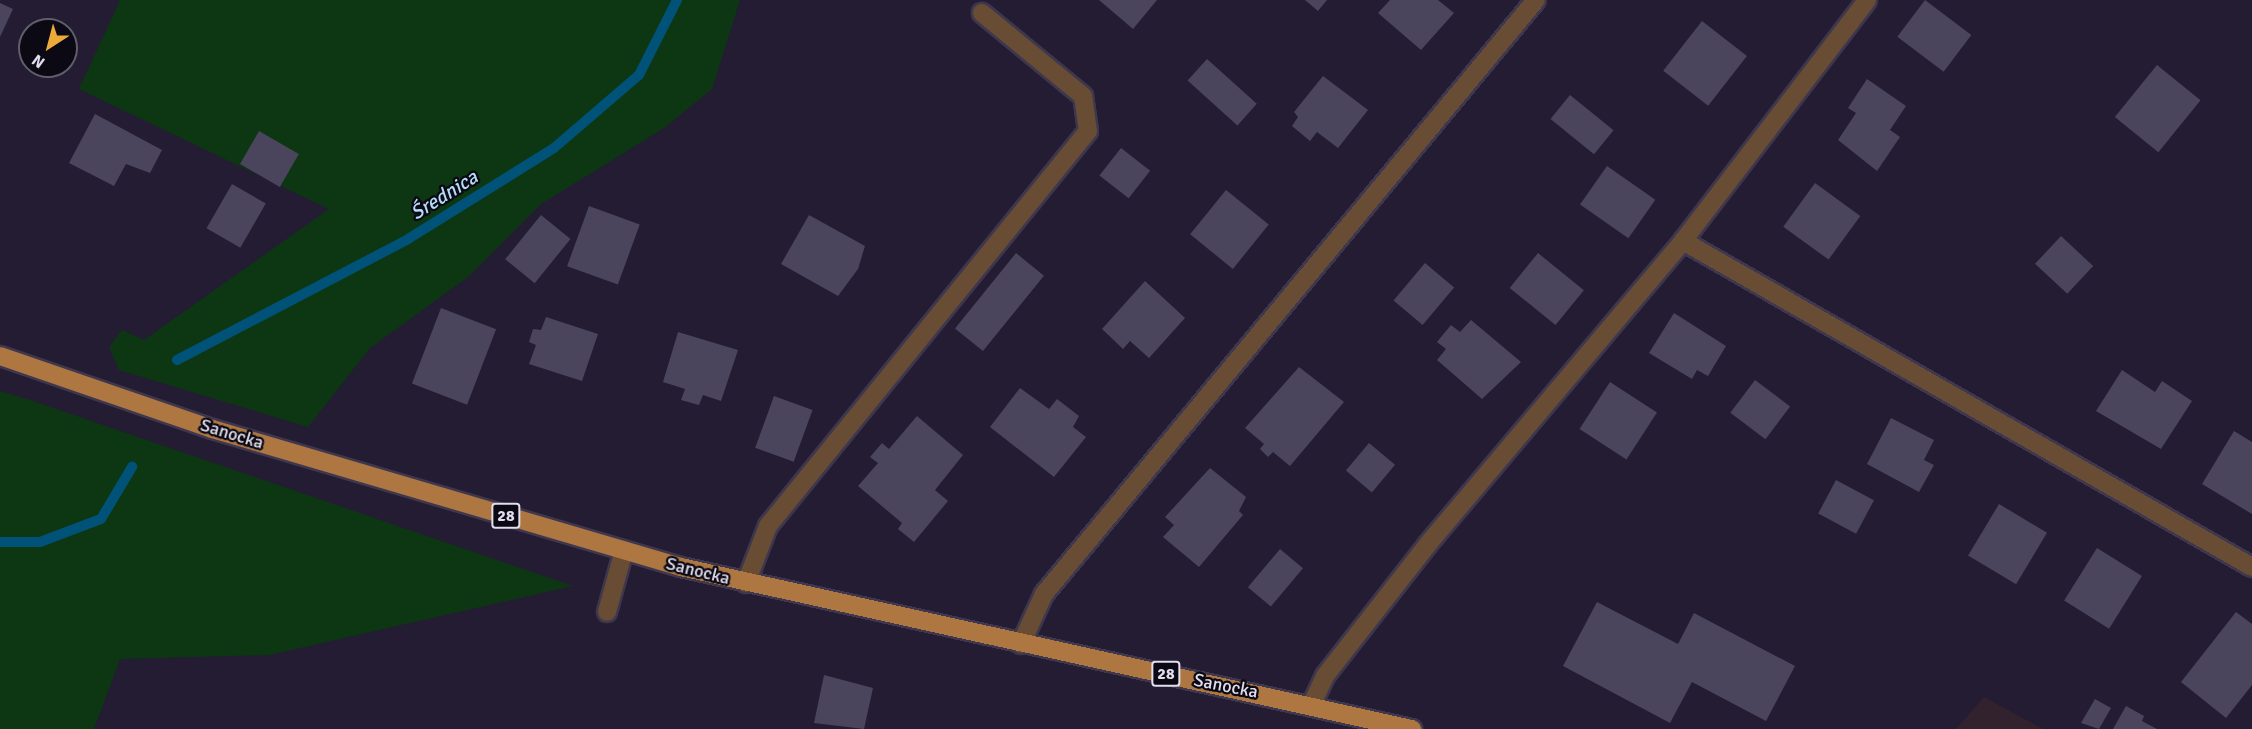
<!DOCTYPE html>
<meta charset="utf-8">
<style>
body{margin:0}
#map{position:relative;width:2252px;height:729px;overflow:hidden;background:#231c33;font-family:Signika,sans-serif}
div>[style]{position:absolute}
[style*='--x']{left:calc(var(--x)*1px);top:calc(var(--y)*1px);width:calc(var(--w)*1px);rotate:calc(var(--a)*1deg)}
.education>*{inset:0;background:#32222d}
.green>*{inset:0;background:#0c3712}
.stream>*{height:10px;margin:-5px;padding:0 5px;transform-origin:5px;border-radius:5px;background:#005278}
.building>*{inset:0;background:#4b445d;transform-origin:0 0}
.roads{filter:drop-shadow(2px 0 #3e374d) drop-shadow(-2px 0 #3e374d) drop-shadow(0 2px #3e374d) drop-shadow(0 -2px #3e374d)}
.minor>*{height:18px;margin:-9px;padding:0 9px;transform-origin:9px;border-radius:9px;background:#684c34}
.major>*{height:18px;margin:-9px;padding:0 9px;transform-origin:9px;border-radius:9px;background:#ae7641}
span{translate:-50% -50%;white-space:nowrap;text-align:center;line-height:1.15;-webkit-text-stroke:4.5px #0b0913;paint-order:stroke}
.shield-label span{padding:2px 4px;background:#0b0913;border:2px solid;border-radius:4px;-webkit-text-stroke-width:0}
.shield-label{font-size:16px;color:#e2deee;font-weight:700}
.street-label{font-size:18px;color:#e2deee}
.water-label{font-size:20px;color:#b3dcf8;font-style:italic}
.north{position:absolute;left:18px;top:18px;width:60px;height:60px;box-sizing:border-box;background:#0b0913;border:2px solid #615e6b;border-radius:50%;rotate:216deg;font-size:16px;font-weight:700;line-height:24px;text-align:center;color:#e2deee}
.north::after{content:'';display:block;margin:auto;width:21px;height:27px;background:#ebaa39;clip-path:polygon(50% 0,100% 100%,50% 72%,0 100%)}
</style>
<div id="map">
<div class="education">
<div style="clip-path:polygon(1984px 697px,2043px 729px,1956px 729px)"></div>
</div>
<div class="green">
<div style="clip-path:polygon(120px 0,740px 0,712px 89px,664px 128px,541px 204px,468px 277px,370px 348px,308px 427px,119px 370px,109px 347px,122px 330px,144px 340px,329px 209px,79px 89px)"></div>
<div style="clip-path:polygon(0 391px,30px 400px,573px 586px,269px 655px,120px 659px,94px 729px,0 729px)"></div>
</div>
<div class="stream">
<div style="--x:177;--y:360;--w:261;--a:-27.6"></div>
<div style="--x:408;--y:239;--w:172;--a:-31.9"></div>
<div style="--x:554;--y:148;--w:112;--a:-40.7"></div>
<div style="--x:639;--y:75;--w:84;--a:-63.1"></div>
<div style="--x:0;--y:542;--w:40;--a:0"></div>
<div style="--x:40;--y:542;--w:65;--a:-20.7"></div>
<div style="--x:101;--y:519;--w:61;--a:-59.2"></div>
</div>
<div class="building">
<div style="clip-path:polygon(1099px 0,1157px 0,1133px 29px)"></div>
<div style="clip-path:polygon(1305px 0,1327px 0,1318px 11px)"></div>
<div style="clip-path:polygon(1390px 0,1438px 0,1454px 13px,1421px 50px,1378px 13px)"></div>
<div style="left:1925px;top:0;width:58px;height:46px;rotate:37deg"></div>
<div style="clip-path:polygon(0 3px,13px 9px,0 37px)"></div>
<div style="left:1702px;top:21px;width:57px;height:63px;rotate:38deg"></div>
<div style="left:1207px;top:59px;width:67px;height:29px;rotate:42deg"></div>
<div style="left:2157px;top:65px;width:56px;height:67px;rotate:39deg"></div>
<div style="clip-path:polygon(1323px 76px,1368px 110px,1338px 148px,1317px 132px,1310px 141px,1292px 126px,1298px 117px,1294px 112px)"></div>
<div style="clip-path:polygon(1867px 79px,1906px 106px,1890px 130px,1900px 137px,1877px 171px,1838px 140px,1856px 113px,1848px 108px)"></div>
<div style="left:1570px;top:95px;width:56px;height:31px;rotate:39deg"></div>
<div style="clip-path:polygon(95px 114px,162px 150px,150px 173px,126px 164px,114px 186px,69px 163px)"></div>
<div style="left:259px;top:131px;width:46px;height:38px;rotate:30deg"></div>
<div style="left:1121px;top:148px;width:37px;height:35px;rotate:38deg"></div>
<div style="left:1607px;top:166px;width:59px;height:47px;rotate:35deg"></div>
<div style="left:1815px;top:183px;width:56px;height:54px;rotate:36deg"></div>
<div style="left:232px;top:184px;width:39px;height:51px;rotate:30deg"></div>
<div style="left:1226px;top:190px;width:55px;height:57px;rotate:39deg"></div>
<div style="left:589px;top:206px;width:54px;height:64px;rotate:20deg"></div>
<div style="left:541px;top:215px;width:38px;height:57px;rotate:39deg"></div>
<div style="clip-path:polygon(809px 215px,865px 246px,858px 269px,838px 296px,781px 264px)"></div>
<div style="left:2061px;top:236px;width:44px;height:38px;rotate:43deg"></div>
<div style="left:1016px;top:253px;width:36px;height:97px;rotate:39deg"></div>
<div style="left:1538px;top:253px;width:59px;height:45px;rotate:39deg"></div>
<div style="left:1425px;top:263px;width:38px;height:49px;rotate:40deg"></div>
<div style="clip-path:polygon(1145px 281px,1185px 318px,1149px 358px,1130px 341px,1123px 349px,1102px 329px)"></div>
<div style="left:441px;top:308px;width:59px;height:81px;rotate:21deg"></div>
<div style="clip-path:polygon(1674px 313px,1726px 346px,1708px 376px,1697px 370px,1692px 379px,1649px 353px)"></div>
<div style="clip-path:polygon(546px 317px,598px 334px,582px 381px,529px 364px,536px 345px,529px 342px,533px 329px,541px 330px)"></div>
<div style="clip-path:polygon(1471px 320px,1521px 362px,1482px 399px,1437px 360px,1446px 349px,1437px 342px,1451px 325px,1460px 332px)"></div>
<div style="clip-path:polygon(678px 332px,738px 350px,721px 401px,703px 395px,699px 405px,681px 400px,685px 389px,663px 382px)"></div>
<div style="clip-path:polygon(1299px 367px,1344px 402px,1290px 466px,1273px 452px,1268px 457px,1260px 449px,1264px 444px,1245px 428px)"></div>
<div style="clip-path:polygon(2122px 370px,2155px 392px,2162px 381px,2192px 401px,2161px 449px,2096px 411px)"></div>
<div style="left:1755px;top:380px;width:44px;height:41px;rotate:37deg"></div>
<div style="left:1610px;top:382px;width:56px;height:56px;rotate:33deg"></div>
<div style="clip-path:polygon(1020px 388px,1049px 409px,1057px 399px,1079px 416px,1073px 427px,1086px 437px,1054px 477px,990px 427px)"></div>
<div style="left:774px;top:396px;width:41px;height:55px;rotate:20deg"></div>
<div style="clip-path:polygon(917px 416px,963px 455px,935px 490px,948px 501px,914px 542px,898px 529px,902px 523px,858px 486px,878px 463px,870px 457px,882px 443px,889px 449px)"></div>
<div style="clip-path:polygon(1891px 418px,1934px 440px,1924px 460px,1934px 465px,1919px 492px,1867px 464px)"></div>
<div style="clip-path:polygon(2234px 431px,2252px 442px,2252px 514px,2202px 484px)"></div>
<div style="left:1369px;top:443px;width:34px;height:36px;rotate:40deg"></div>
<div style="clip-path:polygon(1210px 468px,1246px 497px,1239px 511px,1243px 515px,1199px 567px,1163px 537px,1174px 525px,1165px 517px)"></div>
<div style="left:1836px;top:480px;width:43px;height:38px;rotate:28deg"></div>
<div style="left:1999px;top:504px;width:56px;height:60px;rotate:31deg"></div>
<div style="left:2097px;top:548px;width:53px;height:62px;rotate:32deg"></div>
<div style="left:1280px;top:549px;width:30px;height:50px;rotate:40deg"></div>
<div style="clip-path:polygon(1597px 602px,1678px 644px,1694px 613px,1795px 666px,1766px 721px,1692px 682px,1670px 723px,1563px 666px)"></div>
<div style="clip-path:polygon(2236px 612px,2252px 624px,2252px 685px,2226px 718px,2181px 682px)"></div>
<div style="clip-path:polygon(824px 675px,873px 688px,864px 729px,814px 723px)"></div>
<div style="clip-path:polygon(2095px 699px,2111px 708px,2099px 729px,2081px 723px)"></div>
<div style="clip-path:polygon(2126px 706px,2144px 716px,2142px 721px,2157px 729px,2113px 729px)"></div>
</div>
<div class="roads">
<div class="minor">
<div style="--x:1683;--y:241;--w:656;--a:29.81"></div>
<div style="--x:746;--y:583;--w:61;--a:-68.9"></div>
<div style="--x:768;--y:526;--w:508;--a:-50.99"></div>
<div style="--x:1088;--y:131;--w:35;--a:-98"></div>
<div style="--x:1083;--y:96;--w:131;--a:-140.6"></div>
<div style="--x:607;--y:612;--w:64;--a:-74.7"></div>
<div style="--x:1021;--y:644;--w:55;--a:-65.3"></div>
<div style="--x:1044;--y:594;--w:771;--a:-50.37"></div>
<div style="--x:1312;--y:704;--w:31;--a:-65"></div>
<div style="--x:1325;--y:676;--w:167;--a:-52"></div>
<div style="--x:1428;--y:544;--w:396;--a:-49.9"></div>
<div style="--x:1683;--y:241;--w:303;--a:-52.6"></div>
</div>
<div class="major">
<div style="--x:0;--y:356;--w:224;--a:19"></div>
<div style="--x:212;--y:429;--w:489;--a:16.4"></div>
<div style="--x:681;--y:567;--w:749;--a:12.5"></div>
</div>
</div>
<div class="shield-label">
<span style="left:506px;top:516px">28</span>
<span style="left:1166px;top:674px">28</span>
</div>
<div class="street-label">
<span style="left:232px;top:434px;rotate:17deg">Sanocka</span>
<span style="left:698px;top:571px;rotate:14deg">Sanocka</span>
<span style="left:1226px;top:686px;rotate:11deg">Sanocka</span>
</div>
<div class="water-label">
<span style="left:444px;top:195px;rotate:-32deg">Średnica</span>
</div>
<div class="north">N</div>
</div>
